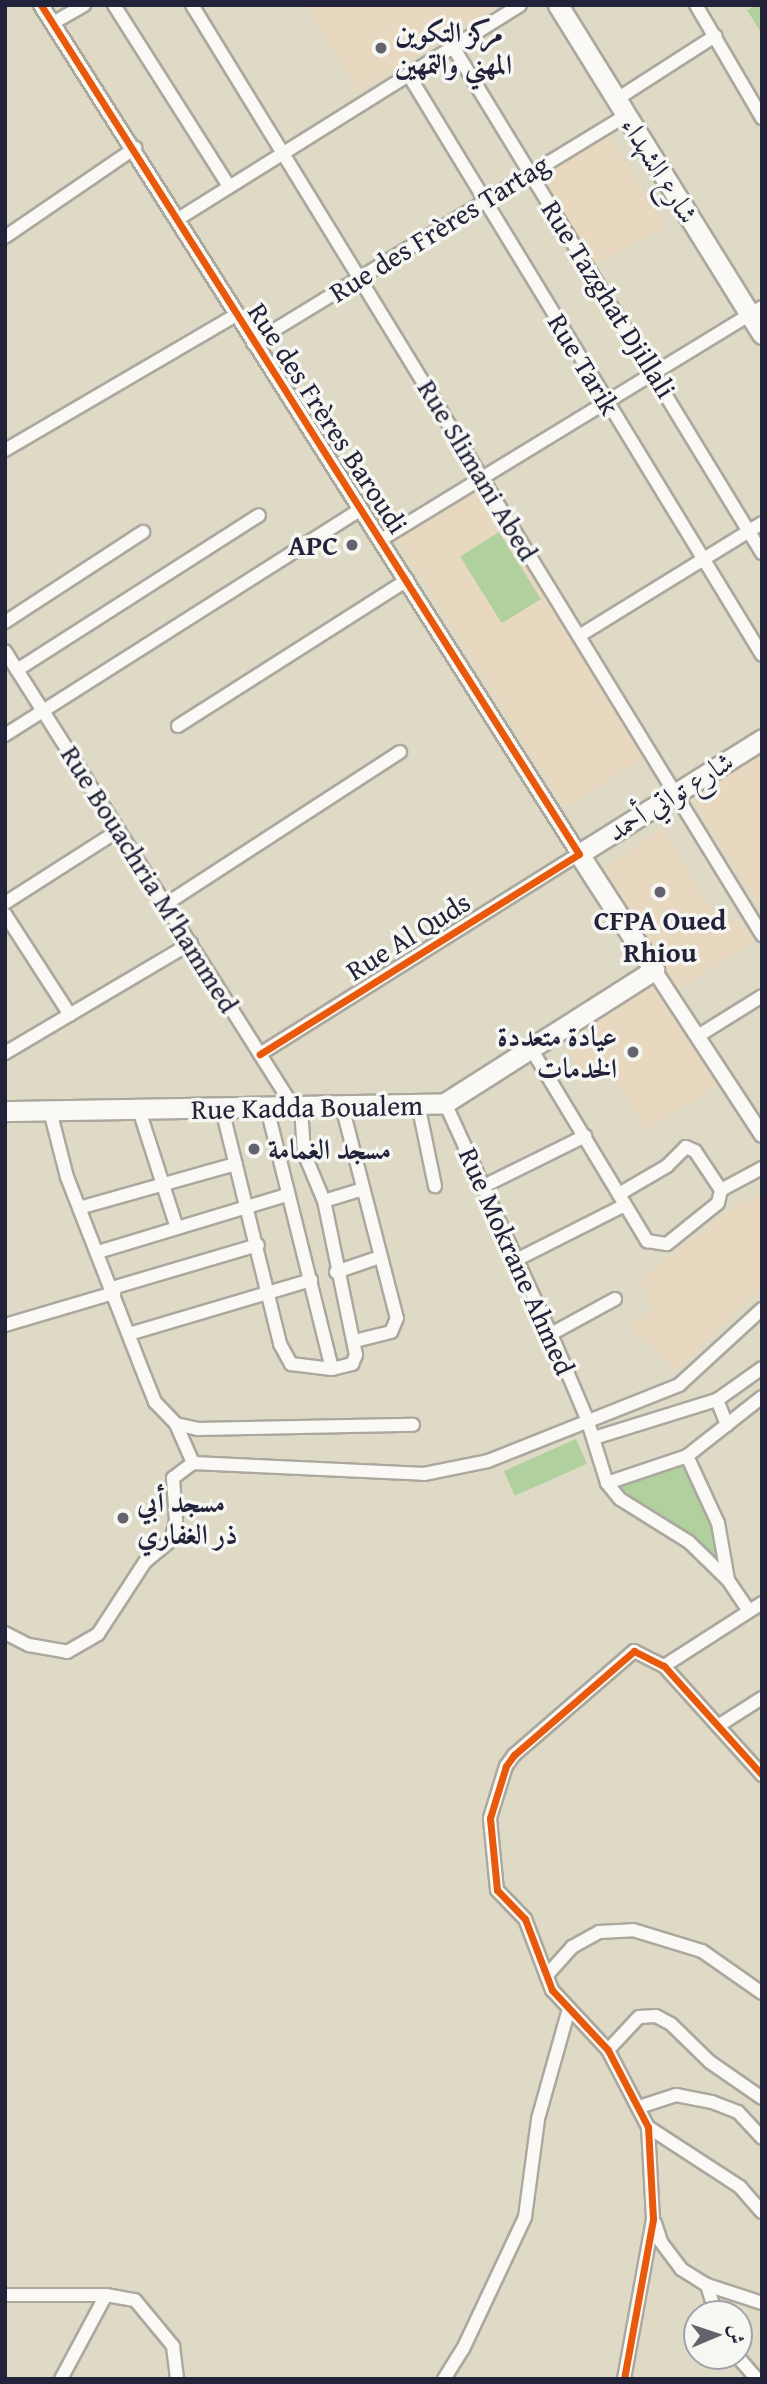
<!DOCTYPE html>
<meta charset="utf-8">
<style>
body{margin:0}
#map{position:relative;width:767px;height:2384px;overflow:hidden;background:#dedac6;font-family:"Gentium Book Plus",Amiri,serif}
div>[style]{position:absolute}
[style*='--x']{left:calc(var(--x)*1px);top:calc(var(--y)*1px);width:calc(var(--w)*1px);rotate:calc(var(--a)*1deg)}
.built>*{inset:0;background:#e8d8c0;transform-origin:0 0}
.green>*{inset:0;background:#b0d09e;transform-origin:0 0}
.roads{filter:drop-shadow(2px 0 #aba89e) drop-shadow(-2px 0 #aba89e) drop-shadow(0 2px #aba89e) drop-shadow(0 -2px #aba89e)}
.minor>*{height:12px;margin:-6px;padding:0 6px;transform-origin:6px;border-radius:6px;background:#faf9f6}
.tertiary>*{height:14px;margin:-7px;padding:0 7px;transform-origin:7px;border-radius:7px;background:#faf9f6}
.primary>*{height:19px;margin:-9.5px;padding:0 9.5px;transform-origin:9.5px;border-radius:9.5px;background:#faf9f6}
.cycleway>*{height:7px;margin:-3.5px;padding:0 3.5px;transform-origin:3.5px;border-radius:3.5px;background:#e8590c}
.dots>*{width:19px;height:19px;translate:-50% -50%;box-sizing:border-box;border:4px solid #f6f6f2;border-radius:50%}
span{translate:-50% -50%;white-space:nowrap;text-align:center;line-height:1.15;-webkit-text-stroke:7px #f6f6f2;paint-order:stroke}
.poi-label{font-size:28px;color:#22223b;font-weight:700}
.left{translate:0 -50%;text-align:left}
.right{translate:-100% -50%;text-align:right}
.street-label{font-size:28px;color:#22223b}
.frame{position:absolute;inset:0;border:7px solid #22223b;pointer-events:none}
.north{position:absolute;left:683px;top:2300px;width:70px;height:70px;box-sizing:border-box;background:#f6f6f2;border:2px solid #a1a1a9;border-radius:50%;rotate:88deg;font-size:19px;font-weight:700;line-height:28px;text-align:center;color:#22223b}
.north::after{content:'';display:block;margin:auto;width:24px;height:32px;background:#64626c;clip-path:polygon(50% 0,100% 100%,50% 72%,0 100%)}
</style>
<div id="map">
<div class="built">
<div style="clip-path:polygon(306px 5px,500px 5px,358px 92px)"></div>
<div style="clip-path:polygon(610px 136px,665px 226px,600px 263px,588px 261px,537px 178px)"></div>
<div style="left:480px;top:488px;width:316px;height:97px;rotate:58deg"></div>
<div style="clip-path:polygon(762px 749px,762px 912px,689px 794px)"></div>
<div style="clip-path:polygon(663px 828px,722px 926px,738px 917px,754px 942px,679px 989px,603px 867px)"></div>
<div style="clip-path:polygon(651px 981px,718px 1085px,647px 1130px,608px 1066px,586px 1080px,560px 1039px)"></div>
<div style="clip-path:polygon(760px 1194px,762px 1287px,676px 1371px,630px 1327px,654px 1307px,640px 1280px,737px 1204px)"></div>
</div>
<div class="green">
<div style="clip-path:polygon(756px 5px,762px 5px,762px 34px,747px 10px)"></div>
<div style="left:499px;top:532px;width:79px;height:46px;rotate:58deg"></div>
<div style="left:576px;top:1439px;width:27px;height:79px;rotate:66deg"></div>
<div style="clip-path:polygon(686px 1460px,715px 1526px,721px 1558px,709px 1556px,616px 1487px)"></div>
</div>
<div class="roads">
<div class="minor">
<div style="--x:114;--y:5;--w:214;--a:57.6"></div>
<div style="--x:192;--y:5;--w:1091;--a:58.5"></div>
<div style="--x:696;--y:5;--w:131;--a:59.7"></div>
<div style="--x:53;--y:23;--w:36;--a:-30"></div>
<div style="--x:453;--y:47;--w:593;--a:58.59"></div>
<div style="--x:408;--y:74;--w:680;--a:58.65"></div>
<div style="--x:617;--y:99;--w:117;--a:-32.7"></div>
<div style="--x:178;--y:219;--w:403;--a:-32"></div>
<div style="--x:5;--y:237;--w:158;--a:-34.4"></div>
<div style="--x:253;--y:343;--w:437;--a:-31.4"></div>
<div style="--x:5;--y:450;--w:268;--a:-30.3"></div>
<div style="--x:382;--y:539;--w:445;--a:-31.4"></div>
<div style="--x:5;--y:622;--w:165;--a:-33.1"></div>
<div style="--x:579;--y:636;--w:215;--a:-31.7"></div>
<div style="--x:5;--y:651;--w:541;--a:57.69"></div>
<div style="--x:17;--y:670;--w:287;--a:-32.6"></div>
<div style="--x:178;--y:726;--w:272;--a:-32.5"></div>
<div style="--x:5;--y:735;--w:422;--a:-32.4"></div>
<div style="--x:5;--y:903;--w:135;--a:-32.6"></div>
<div style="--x:166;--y:904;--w:279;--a:-33"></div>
<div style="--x:5;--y:914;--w:120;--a:57.2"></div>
<div style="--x:698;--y:1036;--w:75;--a:-32"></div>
<div style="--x:530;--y:1047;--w:227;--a:58.9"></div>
<div style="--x:647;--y:1241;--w:20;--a:9"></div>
<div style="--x:667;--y:1244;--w:65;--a:-38.8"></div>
<div style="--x:718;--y:1203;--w:13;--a:-77"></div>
<div style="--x:721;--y:1190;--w:47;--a:-123.7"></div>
<div style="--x:695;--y:1151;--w:10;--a:-156"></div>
<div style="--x:686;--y:1147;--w:27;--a:135"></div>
<div style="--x:667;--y:1166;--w:56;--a:149.7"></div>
<div style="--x:5;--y:1053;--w:216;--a:-30.6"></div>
<div style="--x:260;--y:1054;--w:377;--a:-32.1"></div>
<div style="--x:445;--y:1103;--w:254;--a:65.4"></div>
<div style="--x:551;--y:1334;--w:92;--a:67"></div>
<div style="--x:587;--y:1419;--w:67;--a:72.6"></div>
<div style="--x:607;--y:1483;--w:21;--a:51"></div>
<div style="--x:620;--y:1499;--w:81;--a:31.9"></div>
<div style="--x:689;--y:1542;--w:54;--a:44.3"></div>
<div style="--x:418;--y:1104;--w:84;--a:78.3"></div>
<div style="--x:342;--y:1106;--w:219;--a:75.5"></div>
<div style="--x:397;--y:1318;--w:15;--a:113"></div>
<div style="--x:391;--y:1332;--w:38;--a:166"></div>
<div style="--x:267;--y:1108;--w:269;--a:76"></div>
<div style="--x:222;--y:1109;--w:242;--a:76.1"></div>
<div style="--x:280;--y:1344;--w:23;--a:61"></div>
<div style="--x:291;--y:1364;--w:41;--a:7"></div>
<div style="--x:332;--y:1369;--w:21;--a:-14"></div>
<div style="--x:352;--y:1364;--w:10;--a:-66"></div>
<div style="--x:356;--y:1355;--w:157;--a:-101.7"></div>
<div style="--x:324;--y:1201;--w:52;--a:-112.6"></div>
<div style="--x:304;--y:1153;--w:45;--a:-93.8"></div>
<div style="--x:139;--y:1110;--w:121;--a:72.2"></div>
<div style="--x:50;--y:1111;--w:68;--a:75.6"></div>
<div style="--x:67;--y:1177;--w:215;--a:68.7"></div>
<div style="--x:145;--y:1377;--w:27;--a:68"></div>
<div style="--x:155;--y:1402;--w:30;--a:46"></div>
<div style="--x:176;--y:1424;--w:23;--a:13"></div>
<div style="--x:198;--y:1429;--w:215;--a:-1.1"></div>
<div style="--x:484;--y:1186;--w:113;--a:-26.3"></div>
<div style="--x:721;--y:1190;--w:47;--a:-28.2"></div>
<div style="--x:324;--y:1201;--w:41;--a:-17.1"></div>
<div style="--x:79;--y:1208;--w:163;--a:-15.7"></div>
<div style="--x:98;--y:1252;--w:197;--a:-16.8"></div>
<div style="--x:516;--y:1260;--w:122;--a:-26.8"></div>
<div style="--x:336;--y:1272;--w:46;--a:-18.8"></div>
<div style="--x:112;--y:1288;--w:152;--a:-16.4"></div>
<div style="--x:5;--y:1325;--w:114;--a:-16.4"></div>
<div style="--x:129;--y:1334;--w:190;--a:-16.5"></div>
<div style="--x:551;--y:1334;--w:73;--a:-28.7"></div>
<div style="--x:717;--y:1400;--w:27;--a:68"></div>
<div style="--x:176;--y:1424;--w:43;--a:66.4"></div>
<div style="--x:594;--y:1438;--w:129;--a:-17.2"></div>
<div style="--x:717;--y:1400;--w:55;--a:-35.4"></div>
<div style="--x:687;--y:1456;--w:74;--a:65.2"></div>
<div style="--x:718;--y:1523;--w:58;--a:80"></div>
<div style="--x:728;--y:1580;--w:37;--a:56"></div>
<div style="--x:193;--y:1463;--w:231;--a:2.7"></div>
<div style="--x:424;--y:1474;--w:65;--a:-11.5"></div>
<div style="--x:488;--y:1461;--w:206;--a:-21.7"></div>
<div style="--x:679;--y:1385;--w:113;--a:-42.5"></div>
<div style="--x:607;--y:1483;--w:84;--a:-18.6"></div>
<div style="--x:687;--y:1456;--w:95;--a:-38.2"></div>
<div style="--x:5;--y:1633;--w:27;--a:27"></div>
<div style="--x:29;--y:1645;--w:39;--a:10"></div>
<div style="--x:67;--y:1652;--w:36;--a:-30"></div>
<div style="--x:98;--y:1634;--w:86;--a:-56.9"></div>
<div style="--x:145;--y:1562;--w:34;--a:-40"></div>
<div style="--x:171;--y:1540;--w:20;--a:-75"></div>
<div style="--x:176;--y:1521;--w:43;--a:-94"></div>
<div style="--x:173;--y:1478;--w:25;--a:-37"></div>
<div style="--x:664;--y:1666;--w:117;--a:-32.7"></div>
<div style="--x:718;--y:1726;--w:52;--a:-32.5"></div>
<div style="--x:547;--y:1975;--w:38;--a:-48"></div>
<div style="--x:572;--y:1947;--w:31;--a:-29"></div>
<div style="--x:599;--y:1932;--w:34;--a:-3"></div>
<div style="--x:633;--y:1930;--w:72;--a:16.9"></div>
<div style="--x:702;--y:1951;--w:73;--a:35"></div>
<div style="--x:608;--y:2050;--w:45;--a:-46.8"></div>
<div style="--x:639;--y:2017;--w:17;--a:-3"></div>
<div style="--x:656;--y:2016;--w:17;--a:28"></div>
<div style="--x:671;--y:2024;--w:54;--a:44.3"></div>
<div style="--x:710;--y:2062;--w:63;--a:34.7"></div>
<div style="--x:639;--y:2107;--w:39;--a:-18"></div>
<div style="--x:676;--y:2095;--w:37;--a:11"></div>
<div style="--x:712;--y:2102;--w:28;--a:21"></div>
<div style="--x:738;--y:2112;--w:35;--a:47"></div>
<div style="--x:648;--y:2127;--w:110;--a:33.1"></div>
<div style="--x:740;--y:2187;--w:33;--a:49"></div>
<div style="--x:655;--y:2223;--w:20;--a:72"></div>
<div style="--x:661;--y:2242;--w:34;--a:53"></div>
<div style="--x:681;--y:2269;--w:31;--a:32"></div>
<div style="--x:707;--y:2285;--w:58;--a:18.1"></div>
<div style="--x:707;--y:2285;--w:30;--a:73"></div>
<div style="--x:5;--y:2295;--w:101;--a:0"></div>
<div style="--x:106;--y:2295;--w:29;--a:10"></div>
<div style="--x:135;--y:2300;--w:60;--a:50.4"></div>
<div style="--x:173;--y:2346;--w:33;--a:83"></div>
<div style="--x:737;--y:2356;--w:30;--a:49"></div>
<div style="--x:61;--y:2379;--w:95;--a:-61.8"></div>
<div style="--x:444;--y:2379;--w:36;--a:-58"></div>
<div style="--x:463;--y:2349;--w:146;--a:-64.8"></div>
<div style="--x:525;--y:2217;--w:99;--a:-82.4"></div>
<div style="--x:538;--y:2119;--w:111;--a:-74.3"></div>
<div style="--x:624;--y:2379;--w:163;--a:-79.7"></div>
<div style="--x:653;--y:2219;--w:92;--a:-93.1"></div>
<div style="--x:648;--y:2127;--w:87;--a:-117.5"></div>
<div style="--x:608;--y:2050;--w:82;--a:-133"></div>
<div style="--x:552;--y:1990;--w:76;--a:-110.8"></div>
<div style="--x:525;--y:1919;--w:40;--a:-134"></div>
<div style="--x:497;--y:1890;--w:72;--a:-95.6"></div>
<div style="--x:490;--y:1818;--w:54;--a:-72.9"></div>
<div style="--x:506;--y:1766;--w:14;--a:-54"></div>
<div style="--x:514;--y:1755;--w:159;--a:-40.9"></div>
<div style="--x:634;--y:1651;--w:34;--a:27"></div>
<div style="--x:664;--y:1666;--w:147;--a:48"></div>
</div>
<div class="tertiary">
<div style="--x:41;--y:5;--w:1005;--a:57.64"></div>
<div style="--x:654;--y:970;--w:197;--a:56.8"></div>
</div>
<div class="primary">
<div style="--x:558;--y:5;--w:387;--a:58.2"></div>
<div style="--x:5;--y:1111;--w:440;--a:-1"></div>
<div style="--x:445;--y:1103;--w:248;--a:-32.5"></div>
<div style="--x:654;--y:970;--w:138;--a:-122.9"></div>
<div style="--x:579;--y:854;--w:216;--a:-32.1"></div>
</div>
</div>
<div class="cycleway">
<div style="--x:41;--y:5;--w:1005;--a:57.64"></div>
<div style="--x:579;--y:854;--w:377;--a:147.9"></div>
<div style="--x:624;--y:2379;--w:163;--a:-79.7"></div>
<div style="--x:653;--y:2219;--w:92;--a:-93.1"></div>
<div style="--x:648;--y:2127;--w:87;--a:-117.5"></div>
<div style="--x:608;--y:2050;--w:82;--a:-133"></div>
<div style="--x:552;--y:1990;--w:76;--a:-110.8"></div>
<div style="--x:525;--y:1919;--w:40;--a:-134"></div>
<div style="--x:497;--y:1890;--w:72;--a:-95.6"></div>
<div style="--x:490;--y:1818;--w:54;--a:-72.9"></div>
<div style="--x:506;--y:1766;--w:14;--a:-54"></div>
<div style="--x:514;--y:1755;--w:159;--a:-40.9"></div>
<div style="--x:634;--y:1651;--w:34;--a:27"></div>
<div style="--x:664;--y:1666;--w:147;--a:48"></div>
</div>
<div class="dots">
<div style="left:381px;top:48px;background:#64626c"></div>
<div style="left:352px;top:545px;background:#64626c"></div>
<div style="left:660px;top:892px;background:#64626c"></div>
<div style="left:633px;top:1052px;background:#64626c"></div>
<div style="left:254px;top:1149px;background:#64626c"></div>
<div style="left:123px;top:1518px;background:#64626c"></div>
</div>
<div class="poi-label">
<span class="left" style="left:395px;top:48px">مركز التكوين<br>المهني والتمهين</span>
<span class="right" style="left:338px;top:545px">APC</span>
<span style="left:660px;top:936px">CFPA Oued<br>Rhiou</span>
<span class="right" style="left:617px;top:1052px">عيادة متعددة<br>الخدمات</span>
<span class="left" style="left:268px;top:1149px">مسجد الغمامة</span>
<span class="left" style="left:137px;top:1518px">مسجد أبي<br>ذر الغفاري</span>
</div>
<div class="street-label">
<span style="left:660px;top:170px;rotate:58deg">شارع الشهداء</span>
<span style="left:439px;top:228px;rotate:-32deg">Rue des Frères Tartag</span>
<span style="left:609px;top:299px;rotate:58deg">Rue Tazghat Djillali</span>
<span style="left:584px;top:364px;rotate:59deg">Rue Tarik</span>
<span style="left:328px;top:418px;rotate:57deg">Rue des Frères Baroudi</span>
<span style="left:478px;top:470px;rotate:59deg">Rue Slimani Abed</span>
<span style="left:670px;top:796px;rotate:-32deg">شارع تواتي أحمد</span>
<span style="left:150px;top:879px;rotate:58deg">Rue Bouachria M'hammed</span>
<span style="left:408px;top:936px;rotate:-32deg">Rue Al Quds</span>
<span style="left:307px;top:1107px;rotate:-1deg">Rue Kadda Boualem</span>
<span style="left:517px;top:1261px;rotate:66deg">Rue Mokrane Ahmed</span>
</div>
<div class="frame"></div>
<div class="north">ش</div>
</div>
